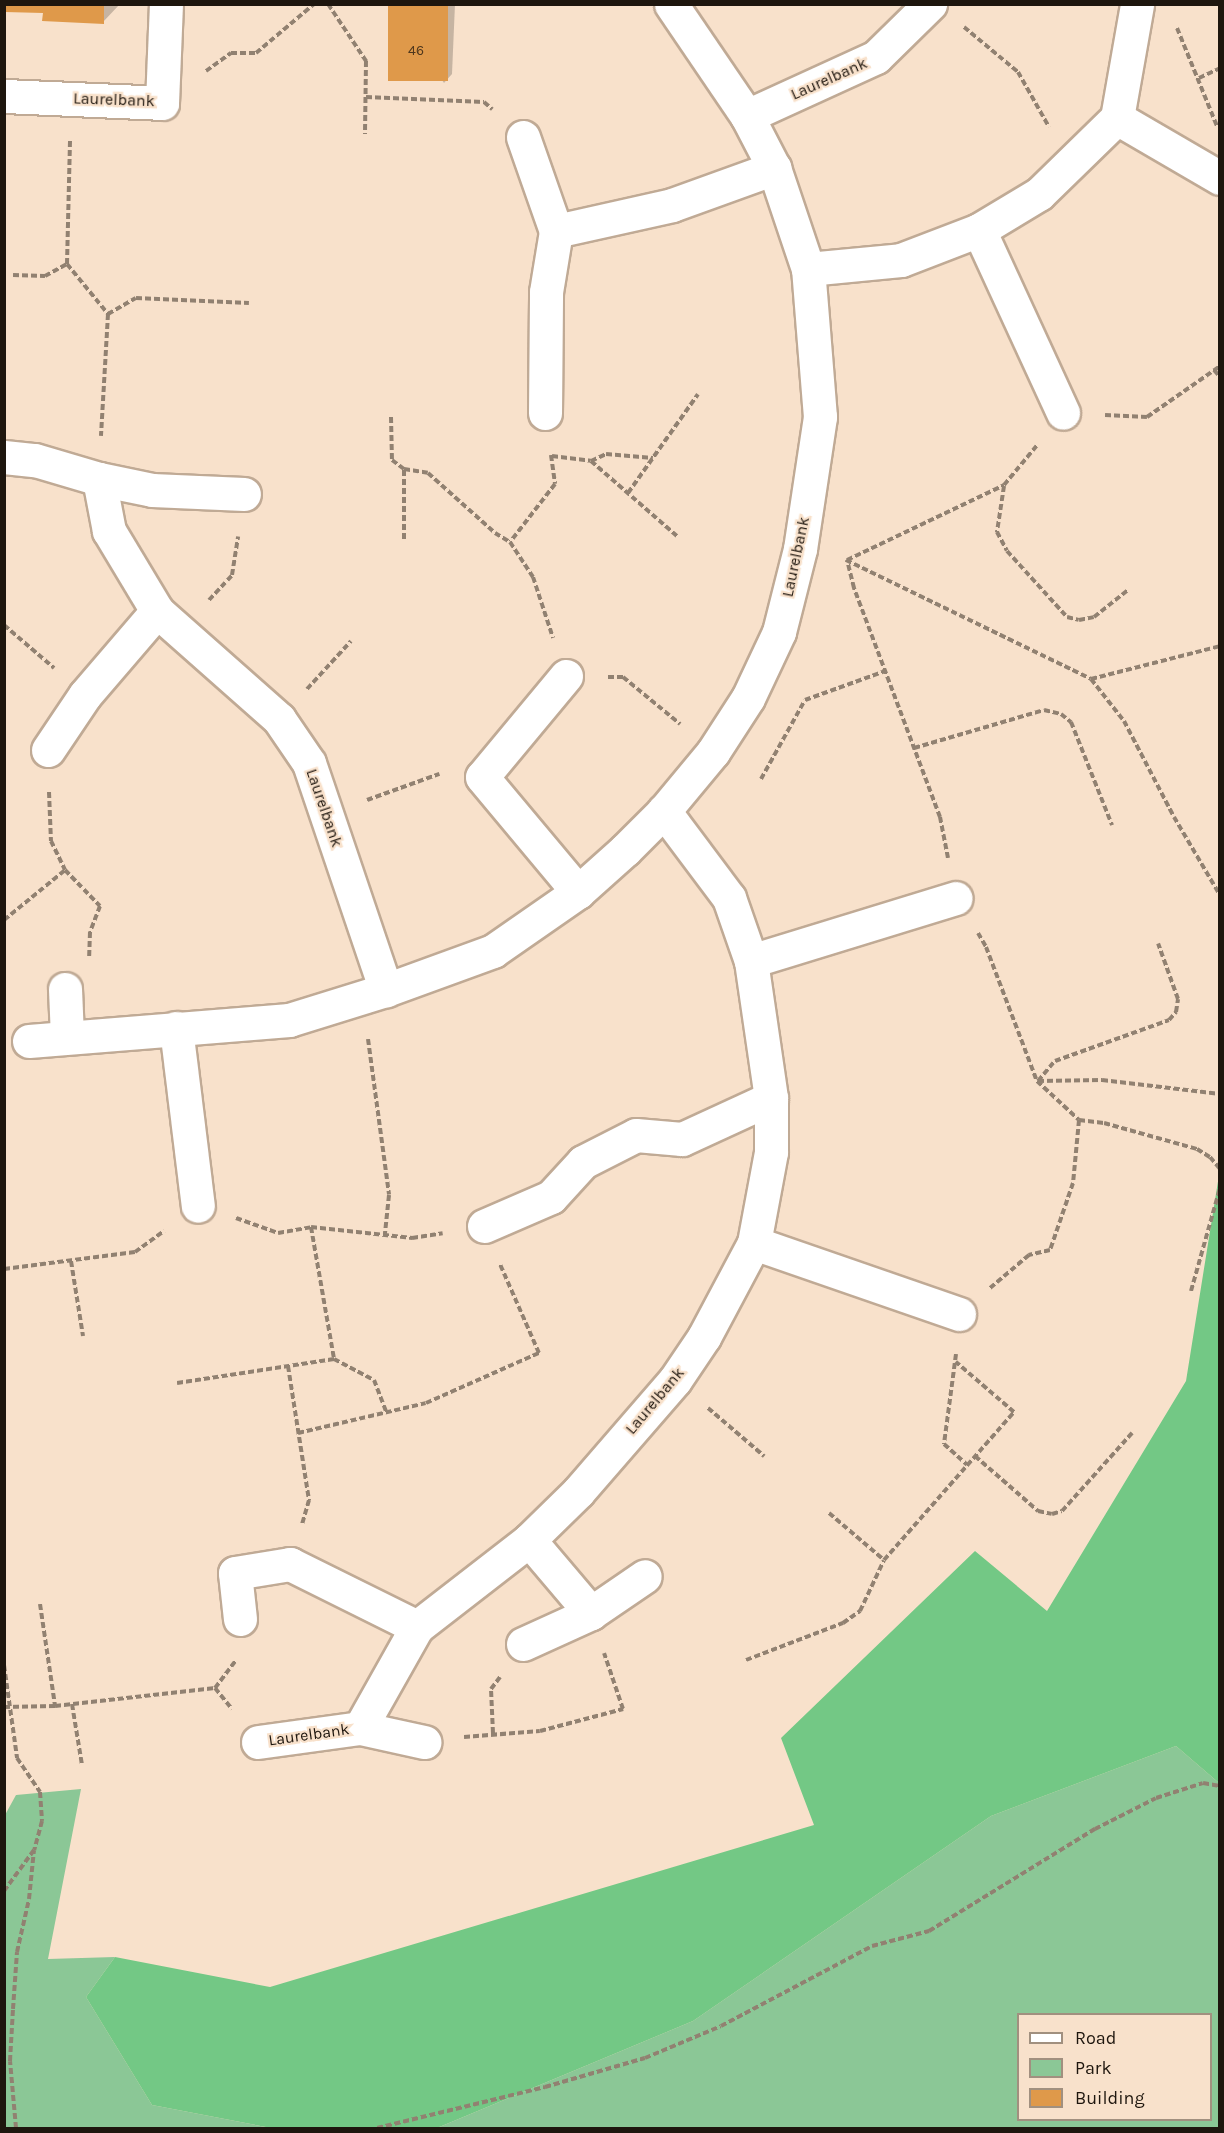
<!DOCTYPE html>
<style>
body{margin:0}
#map{position:relative;width:1224px;height:2133px;overflow:hidden;background:#f8e1cb;font-family:Karla,sans-serif}
div>[style]{position:absolute}
[style*='--x']{left:calc(var(--x)*1px);top:calc(var(--y)*1px);width:calc(var(--w)*1px);rotate:calc(var(--a)*1deg)}
.green>*{inset:0;background:#8bc796}
.forest>*{inset:0;background:#73c885}
.shadow>*{inset:0;background:#0003}
.building>*{inset:0;background:#df994a;transform-origin:0 0}
.path>*{height:4px;margin-top:-2px;transform-origin:0;background:repeating-linear-gradient(90deg,#918171 0 6px,transparent 0 9px)}
.roads{filter:drop-shadow(2px 0 #c0aa95) drop-shadow(-2px 0 #c0aa95) drop-shadow(0 2px #c0aa95) drop-shadow(0 -2px #c0aa95)}
.street>*{height:33px;margin:-16.5px;padding:0 16.5px;transform-origin:16.5px;border-radius:16.5px;background:#fff}
span{translate:-50% -50%;white-space:nowrap;text-align:center;line-height:1.15;-webkit-text-stroke:4.5px #f8e1cb;paint-order:stroke}
.number-label{font-size:14px;color:#4e371d}
.number-label span{-webkit-text-stroke-width:0}
.street-label{font-size:16px;color:#1e160e}
.frame{position:absolute;inset:0;border:6px solid #1e160e;pointer-events:none}
.legend{position:absolute;left:1017px;top:2013px;width:195px;height:108px;box-sizing:border-box;background:#f8e1cb;border:2px solid #a1907f;margin:0;padding:8px 10px;list-style:none;font-size:18px;color:#1e160e}
.legend li{display:flex;align-items:center;gap:12px;height:30px}
.legend b{width:30px;border:2px solid #a1907f}
</style>
<div id="map">
<div class="green">
<div style="clip-path:polygon(evenodd,1176px 1746px,1219px 1783px,1219px 2128px,437px 2128px,693px 2021px,991px 1816px,1176px 1746px,1018px 2014px,1210px 2014px,1210px 2120px,1018px 2120px,1018px 2014px)"></div>
<div style="clip-path:polygon(81px 1789px,48px 1959px,115px 1957px,86px 1997px,152px 2105px,271px 2128px,5px 2128px,5px 1815px,16px 1795px)"></div>
</div>
<div class="forest">
<div style="clip-path:polygon(1219px 1175px,1219px 1783px,1176px 1746px,991px 1816px,693px 2021px,437px 2128px,271px 2128px,152px 2105px,86px 1997px,115px 1957px,270px 1987px,814px 1825px,781px 1738px,975px 1551px,1047px 1611px,1186px 1381px)"></div>
</div>
<div class="shadow">
<div style="clip-path:polygon(4px 4px,120px 4px,103px 22px,45px 12px,4px 10px)"></div>
<div style="clip-path:polygon(389px 4px,455px 4px,452px 74px,444px 83px)"></div>
</div>
<div class="building">
<div style="clip-path:polygon(5px 4px,104px 4px,104px 24px,42px 21px,43px 13px,5px 12px)"></div>
<div style="left:388px;top:4px;width:60px;height:77px"></div>
</div>
<div class="path">
<div style="--x:328;--y:4;--w:69;--a:56.3"></div>
<div style="--x:366;--y:61;--w:73;--a:90.8"></div>
<div style="--x:964;--y:27;--w:70;--a:39.8"></div>
<div style="--x:1018;--y:72;--w:63;--a:60.6"></div>
<div style="--x:1177;--y:28;--w:106;--a:67.8"></div>
<div style="--x:206;--y:71;--w:31;--a:-36"></div>
<div style="--x:231;--y:53;--w:25;--a:0"></div>
<div style="--x:256;--y:53;--w:76;--a:-40.2"></div>
<div style="--x:1199;--y:78;--w:23;--a:-25"></div>
<div style="--x:366;--y:97;--w:118;--a:2.4"></div>
<div style="--x:484;--y:102;--w:11;--a:41"></div>
<div style="--x:70;--y:141;--w:123;--a:91.4"></div>
<div style="--x:67;--y:264;--w:65;--a:50.6"></div>
<div style="--x:108;--y:314;--w:122;--a:93.3"></div>
<div style="--x:13;--y:275;--w:32;--a:2"></div>
<div style="--x:45;--y:276;--w:25;--a:-29"></div>
<div style="--x:108;--y:314;--w:32;--a:-30"></div>
<div style="--x:136;--y:298;--w:113;--a:2.5"></div>
<div style="--x:1214;--y:370;--w:9;--a:49"></div>
<div style="--x:1105;--y:415;--w:42;--a:2.7"></div>
<div style="--x:1147;--y:417;--w:89;--a:-34.9"></div>
<div style="--x:391;--y:417;--w:43;--a:88.7"></div>
<div style="--x:392;--y:460;--w:15;--a:37"></div>
<div style="--x:404;--y:469;--w:24;--a:9"></div>
<div style="--x:428;--y:473;--w:90;--a:41.8"></div>
<div style="--x:495;--y:533;--w:17;--a:31"></div>
<div style="--x:551;--y:455;--w:29;--a:82"></div>
<div style="--x:555;--y:484;--w:73;--a:127.8"></div>
<div style="--x:510;--y:542;--w:42;--a:56.7"></div>
<div style="--x:533;--y:577;--w:64;--a:71.8"></div>
<div style="--x:552;--y:456;--w:39;--a:7"></div>
<div style="--x:591;--y:461;--w:114;--a:41.1"></div>
<div style="--x:591;--y:461;--w:17;--a:-25"></div>
<div style="--x:606;--y:454;--w:47;--a:4.9"></div>
<div style="--x:1004;--y:486;--w:47;--a:98.7"></div>
<div style="--x:997;--y:532;--w:21;--a:62"></div>
<div style="--x:1007;--y:551;--w:89;--a:47.7"></div>
<div style="--x:1067;--y:617;--w:12;--a:14"></div>
<div style="--x:1079;--y:620;--w:15;--a:-11"></div>
<div style="--x:1094;--y:617;--w:43;--a:-38.5"></div>
<div style="--x:628;--y:493;--w:121;--a:-54.7"></div>
<div style="--x:404;--y:539;--w:70;--a:-90"></div>
<div style="--x:846;--y:560;--w:272;--a:25.9"></div>
<div style="--x:1091;--y:679;--w:53;--a:51.8"></div>
<div style="--x:1124;--y:721;--w:108;--a:62.5"></div>
<div style="--x:1174;--y:817;--w:91;--a:59.5"></div>
<div style="--x:209;--y:600;--w:34;--a:-47"></div>
<div style="--x:232;--y:575;--w:39;--a:-81"></div>
<div style="--x:4;--y:625;--w:66;--a:40.7"></div>
<div style="--x:608;--y:677;--w:15;--a:0"></div>
<div style="--x:623;--y:677;--w:74;--a:39.5"></div>
<div style="--x:1091;--y:679;--w:133;--a:-14.3"></div>
<div style="--x:307;--y:689;--w:65;--a:-47.5"></div>
<div style="--x:914;--y:748;--w:135;--a:-16.3"></div>
<div style="--x:1044;--y:710;--w:17;--a:13"></div>
<div style="--x:1061;--y:714;--w:13;--a:39"></div>
<div style="--x:1071;--y:722;--w:111;--a:68.3"></div>
<div style="--x:761;--y:779;--w:90;--a:-60.9"></div>
<div style="--x:805;--y:700;--w:85;--a:-19.9"></div>
<div style="--x:49;--y:792;--w:49;--a:87.7"></div>
<div style="--x:51;--y:841;--w:32;--a:64"></div>
<div style="--x:65;--y:870;--w:50;--a:45.8"></div>
<div style="--x:100;--y:906;--w:28;--a:111"></div>
<div style="--x:90;--y:932;--w:24;--a:92"></div>
<div style="--x:367;--y:800;--w:77;--a:-19.9"></div>
<div style="--x:948;--y:858;--w:42;--a:-101"></div>
<div style="--x:940;--y:817;--w:245;--a:-110.6"></div>
<div style="--x:854;--y:588;--w:29;--a:-104"></div>
<div style="--x:847;--y:560;--w:174;--a:-25.5"></div>
<div style="--x:1004;--y:485;--w:53;--a:-50.3"></div>
<div style="--x:4;--y:920;--w:79;--a:-39.3"></div>
<div style="--x:978;--y:933;--w:16;--a:60"></div>
<div style="--x:986;--y:947;--w:143;--a:69.2"></div>
<div style="--x:1037;--y:1081;--w:57;--a:42.9"></div>
<div style="--x:1079;--y:1120;--w:63;--a:95.4"></div>
<div style="--x:1073;--y:1183;--w:71;--a:108.9"></div>
<div style="--x:1050;--y:1250;--w:22;--a:167"></div>
<div style="--x:1029;--y:1255;--w:51;--a:139.8"></div>
<div style="--x:368;--y:1039;--w:157;--a:82.3"></div>
<div style="--x:389;--y:1195;--w:39;--a:96"></div>
<div style="--x:1038;--y:1081;--w:26;--a:-50"></div>
<div style="--x:1055;--y:1061;--w:121;--a:-19.8"></div>
<div style="--x:1169;--y:1020;--w:11;--a:-49"></div>
<div style="--x:1176;--y:1012;--w:13;--a:-81"></div>
<div style="--x:1178;--y:999;--w:59;--a:-109.7"></div>
<div style="--x:1038;--y:1081;--w:64;--a:-0.9"></div>
<div style="--x:1102;--y:1080;--w:119;--a:6.8"></div>
<div style="--x:1079;--y:1120;--w:25;--a:7"></div>
<div style="--x:1104;--y:1123;--w:97;--a:15.6"></div>
<div style="--x:1197;--y:1149;--w:15;--a:32"></div>
<div style="--x:1210;--y:1157;--w:16;--a:50"></div>
<div style="--x:236;--y:1218;--w:45;--a:19.7"></div>
<div style="--x:278;--y:1233;--w:34;--a:-10"></div>
<div style="--x:311;--y:1227;--w:102;--a:6.2"></div>
<div style="--x:412;--y:1238;--w:31;--a:-9"></div>
<div style="--x:311;--y:1227;--w:134;--a:80.1"></div>
<div style="--x:334;--y:1359;--w:45;--a:27.7"></div>
<div style="--x:374;--y:1380;--w:36;--a:69"></div>
<div style="--x:71;--y:1261;--w:76;--a:80.9"></div>
<div style="--x:4;--y:1269;--w:132;--a:-7.4"></div>
<div style="--x:135;--y:1252;--w:36;--a:-36"></div>
<div style="--x:1191;--y:1291;--w:107;--a:-74.3"></div>
<div style="--x:956;--y:1354;--w:91;--a:97.6"></div>
<div style="--x:944;--y:1444;--w:31;--a:42"></div>
<div style="--x:288;--y:1366;--w:136;--a:81.1"></div>
<div style="--x:309;--y:1500;--w:25;--a:106"></div>
<div style="--x:177;--y:1383;--w:159;--a:-8.7"></div>
<div style="--x:708;--y:1408;--w:74;--a:40.6"></div>
<div style="--x:298;--y:1433;--w:131;--a:-13.2"></div>
<div style="--x:426;--y:1403;--w:124;--a:-23.9"></div>
<div style="--x:539;--y:1353;--w:97;--a:-113.7"></div>
<div style="--x:975;--y:1456;--w:84;--a:41.1"></div>
<div style="--x:1038;--y:1511;--w:14;--a:12"></div>
<div style="--x:1052;--y:1514;--w:10;--a:-17"></div>
<div style="--x:1062;--y:1511;--w:105;--a:-48.1"></div>
<div style="--x:829;--y:1513;--w:72;--a:40.5"></div>
<div style="--x:40;--y:1604;--w:103;--a:81.6"></div>
<div style="--x:746;--y:1660;--w:104;--a:-20.9"></div>
<div style="--x:843;--y:1623;--w:21;--a:-35"></div>
<div style="--x:860;--y:1611;--w:56;--a:-64.8"></div>
<div style="--x:884;--y:1560;--w:197;--a:-48.7"></div>
<div style="--x:1014;--y:1412;--w:77;--a:-139.2"></div>
<div style="--x:4;--y:1665;--w:94;--a:82"></div>
<div style="--x:17;--y:1758;--w:41;--a:55.9"></div>
<div style="--x:40;--y:1792;--w:29;--a:86"></div>
<div style="--x:42;--y:1821;--w:30;--a:105"></div>
<div style="--x:34;--y:1850;--w:51;--a:126.2"></div>
<div style="--x:215;--y:1688;--w:34;--a:-53"></div>
<div style="--x:72;--y:1704;--w:62;--a:80.7"></div>
<div style="--x:4;--y:1707;--w:51;--a:-1.1"></div>
<div style="--x:55;--y:1706;--w:161;--a:-6.4"></div>
<div style="--x:215;--y:1688;--w:27;--a:51"></div>
<div style="--x:493;--y:1733;--w:44;--a:-92.6"></div>
<div style="--x:491;--y:1689;--w:15;--a:-53"></div>
<div style="--x:464;--y:1737;--w:76;--a:-4.5"></div>
<div style="--x:540;--y:1731;--w:86;--a:-14.8"></div>
<div style="--x:623;--y:1709;--w:59;--a:-108.7"></div>
<div style="--x:16;--y:2128;--w:67;--a:-95.1"></div>
<div style="--x:10;--y:2061;--w:52;--a:-86.7"></div>
<div style="--x:13;--y:2009;--w:57;--a:-86"></div>
<div style="--x:17;--y:1952;--w:54;--a:-77.2"></div>
<div style="--x:29;--y:1899;--w:49;--a:-84.2"></div>
<div style="--x:377;--y:2128;--w:173;--a:-13.7"></div>
<div style="--x:545;--y:2087;--w:104;--a:-16.2"></div>
<div style="--x:645;--y:2058;--w:82;--a:-22.8"></div>
<div style="--x:721;--y:2026;--w:171;--a:-27.9"></div>
<div style="--x:872;--y:1946;--w:59;--a:-14.7"></div>
<div style="--x:929;--y:1931;--w:195;--a:-31.6"></div>
<div style="--x:1095;--y:1829;--w:68;--a:-26.9"></div>
<div style="--x:1156;--y:1798;--w:49;--a:-17.7"></div>
<div style="--x:1203;--y:1783;--w:17;--a:10"></div>
</div>
<div class="roads">
<div class="street">
<div style="--x:4;--y:96;--w:158;--a:2.5"></div>
<div style="--x:162;--y:103;--w:99;--a:-87.7"></div>
<div style="--x:747;--y:116;--w:142;--a:-24.6"></div>
<div style="--x:876;--y:57;--w:76;--a:-44.5"></div>
<div style="--x:1117;--y:118;--w:119;--a:30.2"></div>
<div style="--x:523;--y:137;--w:100;--a:70.7"></div>
<div style="--x:979;--y:230;--w:201;--a:65.3"></div>
<div style="--x:808;--y:269;--w:93;--a:-5.5"></div>
<div style="--x:901;--y:260;--w:84;--a:-21"></div>
<div style="--x:979;--y:230;--w:70;--a:-31"></div>
<div style="--x:1039;--y:194;--w:109;--a:-44.3"></div>
<div style="--x:1117;--y:118;--w:116;--a:-80"></div>
<div style="--x:545;--y:413;--w:121;--a:-89.5"></div>
<div style="--x:546;--y:292;--w:62;--a:-80.7"></div>
<div style="--x:556;--y:231;--w:119;--a:-12.6"></div>
<div style="--x:672;--y:205;--w:109;--a:-19.9"></div>
<div style="--x:4;--y:457;--w:31;--a:6"></div>
<div style="--x:35;--y:460;--w:67;--a:16.5"></div>
<div style="--x:99;--y:479;--w:54;--a:11.7"></div>
<div style="--x:152;--y:490;--w:92;--a:2.5"></div>
<div style="--x:99;--y:479;--w:53;--a:79.1"></div>
<div style="--x:109;--y:531;--w:93;--a:59"></div>
<div style="--x:157;--y:611;--w:163;--a:41.5"></div>
<div style="--x:279;--y:719;--w:53;--a:55.7"></div>
<div style="--x:309;--y:763;--w:240;--a:71.3"></div>
<div style="--x:566;--y:676;--w:131;--a:129.7"></div>
<div style="--x:482;--y:777;--w:150;--a:50.1"></div>
<div style="--x:48;--y:750;--w:66;--a:-56.1"></div>
<div style="--x:85;--y:695;--w:111;--a:-49.4"></div>
<div style="--x:751;--y:961;--w:214;--a:-17.1"></div>
<div style="--x:65;--y:989;--w:48;--a:87.6"></div>
<div style="--x:176;--y:1028;--w:179;--a:83"></div>
<div style="--x:29;--y:1041;--w:261;--a:-4.6"></div>
<div style="--x:289;--y:1020;--w:102;--a:-17.2"></div>
<div style="--x:386;--y:990;--w:114;--a:-20"></div>
<div style="--x:493;--y:951;--w:103;--a:-34.8"></div>
<div style="--x:578;--y:892;--w:63;--a:-41.8"></div>
<div style="--x:625;--y:850;--w:55;--a:-45"></div>
<div style="--x:664;--y:811;--w:77;--a:-50.3"></div>
<div style="--x:713;--y:752;--w:64;--a:-57.1"></div>
<div style="--x:748;--y:698;--w:73;--a:-64.8"></div>
<div style="--x:779;--y:632;--w:86;--a:-75.8"></div>
<div style="--x:800;--y:549;--w:134;--a:-81.4"></div>
<div style="--x:820;--y:417;--w:148;--a:-94.6"></div>
<div style="--x:808;--y:269;--w:107;--a:-108.6"></div>
<div style="--x:774;--y:168;--w:59;--a:-117.4"></div>
<div style="--x:747;--y:116;--w:135;--a:-124.2"></div>
<div style="--x:484;--y:1226;--w:73;--a:-23.4"></div>
<div style="--x:551;--y:1197;--w:47;--a:-47.6"></div>
<div style="--x:583;--y:1162;--w:59;--a:-27"></div>
<div style="--x:636;--y:1135;--w:46;--a:5"></div>
<div style="--x:682;--y:1139;--w:98;--a:-24.7"></div>
<div style="--x:754;--y:1243;--w:217;--a:19.1"></div>
<div style="--x:529;--y:1540;--w:96;--a:49.7"></div>
<div style="--x:240;--y:1619;--w:46;--a:-96.2"></div>
<div style="--x:235;--y:1573;--w:56;--a:-9.3"></div>
<div style="--x:290;--y:1564;--w:142;--a:26.4"></div>
<div style="--x:523;--y:1644;--w:75;--a:-24.5"></div>
<div style="--x:591;--y:1613;--w:65;--a:-34.4"></div>
<div style="--x:360;--y:1728;--w:116;--a:-60.6"></div>
<div style="--x:417;--y:1627;--w:142;--a:-37.8"></div>
<div style="--x:529;--y:1540;--w:69;--a:-44.4"></div>
<div style="--x:578;--y:1492;--w:148;--a:-49.1"></div>
<div style="--x:675;--y:1380;--w:52;--a:-56"></div>
<div style="--x:704;--y:1337;--w:106;--a:-62"></div>
<div style="--x:754;--y:1243;--w:93;--a:-79.4"></div>
<div style="--x:771;--y:1152;--w:54;--a:-90"></div>
<div style="--x:771;--y:1098;--w:138;--a:-98.3"></div>
<div style="--x:751;--y:961;--w:67;--a:-109.2"></div>
<div style="--x:729;--y:898;--w:109;--a:-126.8"></div>
<div style="--x:258;--y:1742;--w:103;--a:-7.8"></div>
<div style="--x:360;--y:1728;--w:66;--a:12.3"></div>
</div>
</div>
<div class="number-label">
<span style="left:416px;top:51px">46</span>
</div>
<div class="street-label">
<span style="left:829px;top:79px;rotate:-24deg">Laurelbank</span>
<span style="left:114px;top:100px;rotate:2deg">Laurelbank</span>
<span style="left:796px;top:557px;rotate:-78deg">Laurelbank</span>
<span style="left:324px;top:808px;rotate:71deg">Laurelbank</span>
<span style="left:655px;top:1401px;rotate:-50deg">Laurelbank</span>
<span style="left:309px;top:1735px;rotate:-8deg">Laurelbank</span>
</div>
<div class="frame"></div>
<ul class="legend">
<li><b style="height:8px;background:#fff"></b>Road</li>
<li><b style="height:16px;background:#8bc796"></b>Park</li>
<li><b style="height:16px;background:#df994a"></b>Building</li>
</ul>
</div>
